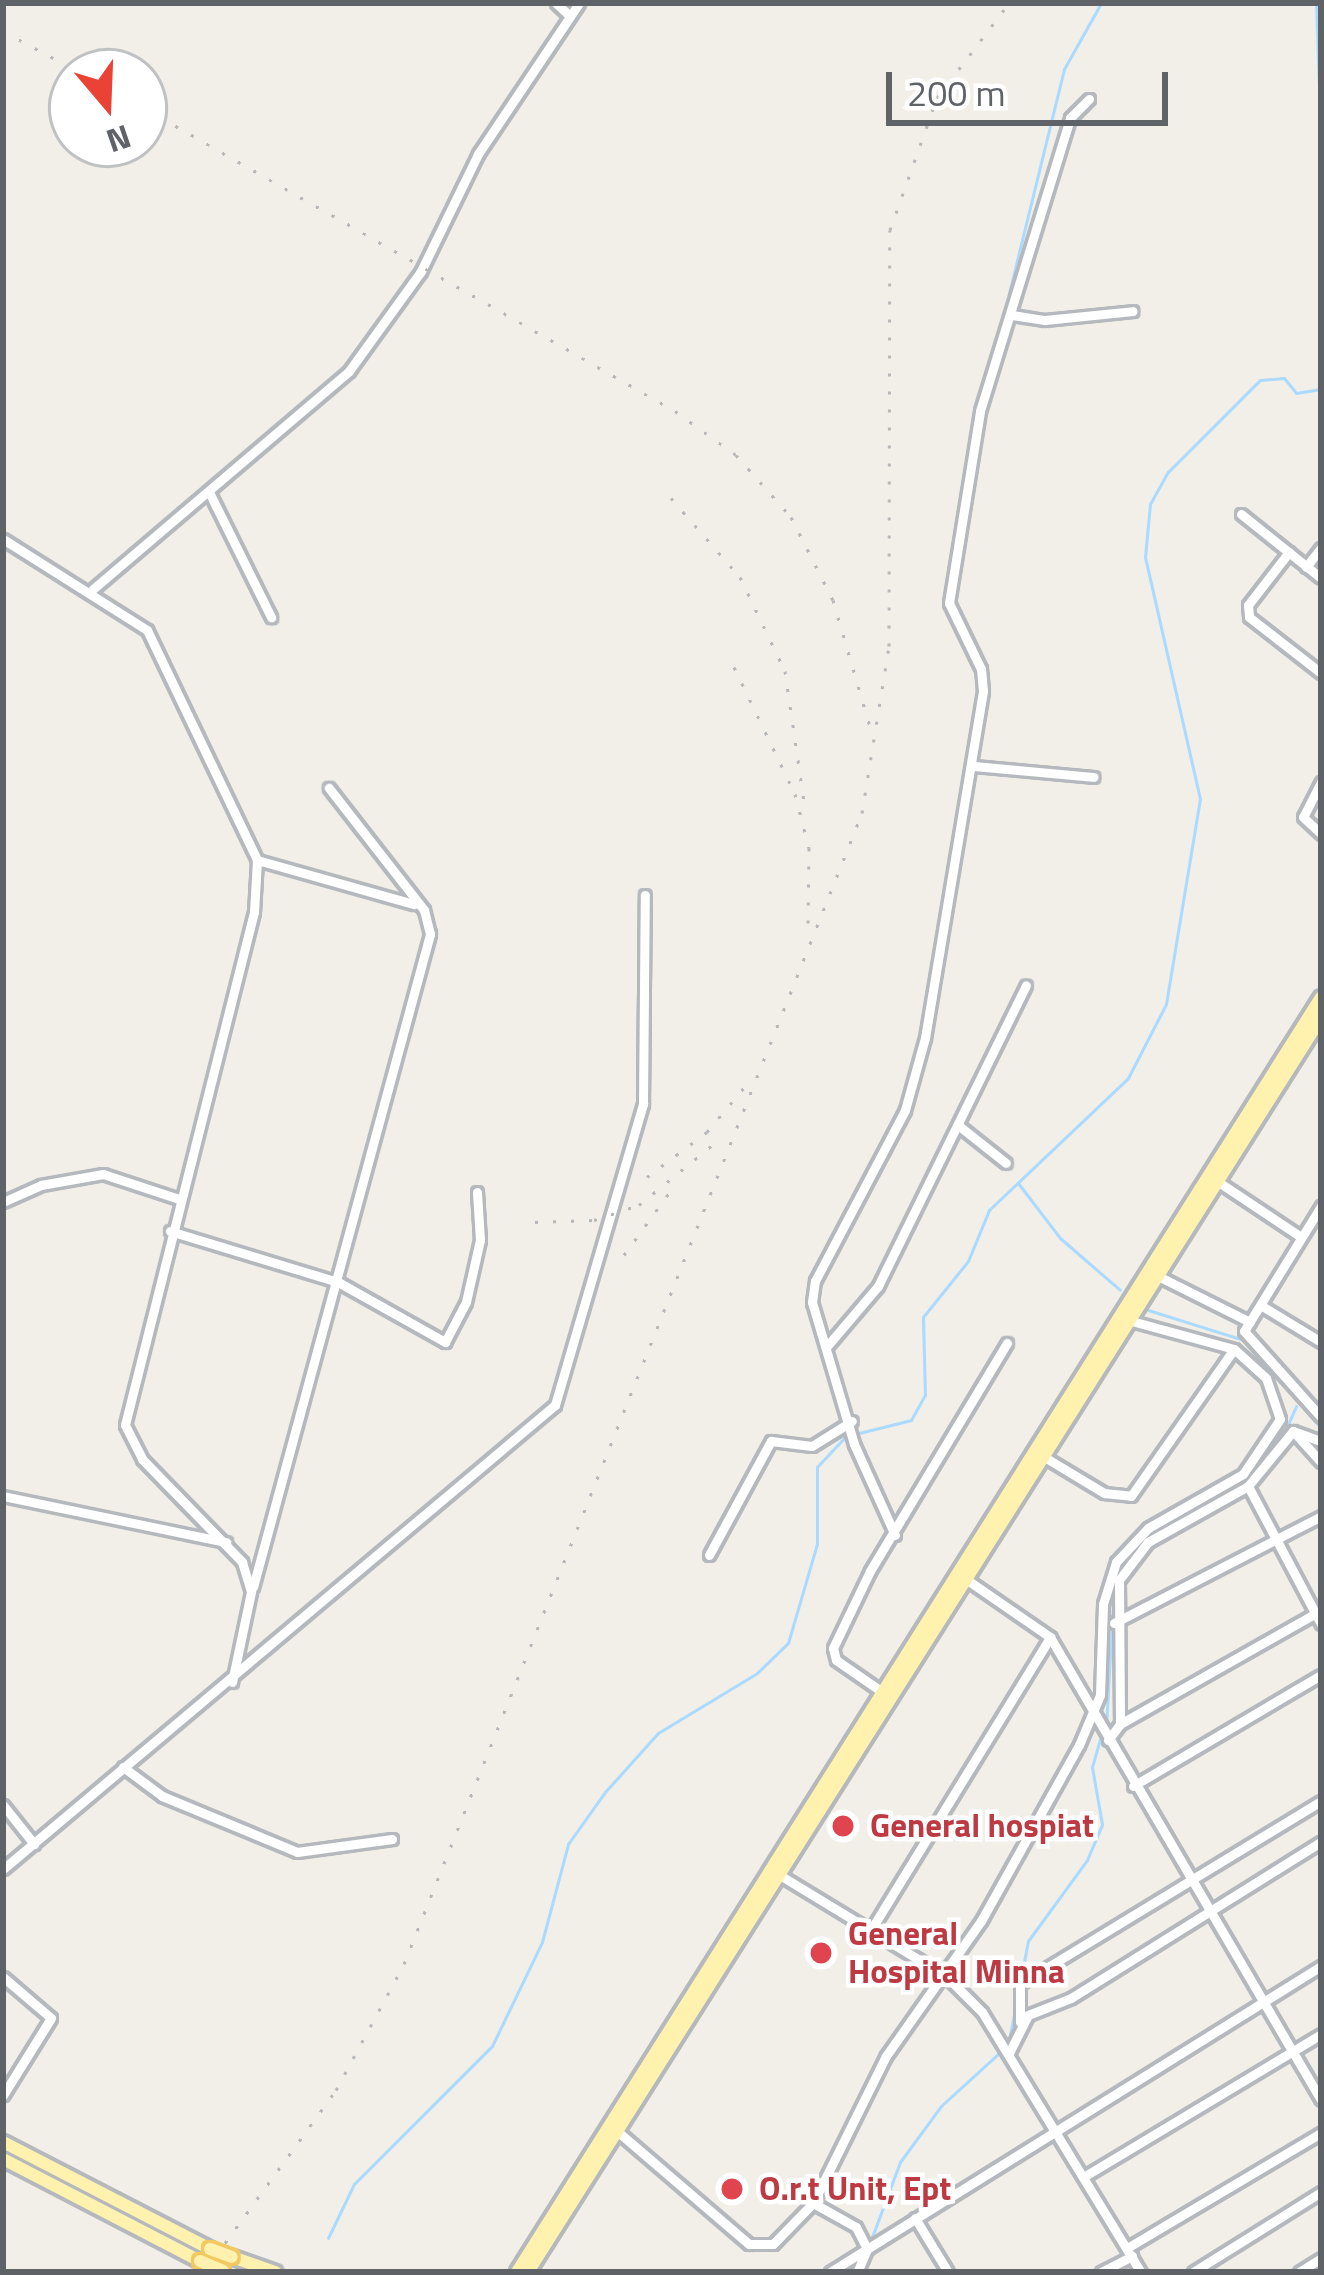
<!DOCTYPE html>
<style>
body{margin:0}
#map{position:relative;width:1324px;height:2275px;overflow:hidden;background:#f1efe8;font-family:"Titillium Web",sans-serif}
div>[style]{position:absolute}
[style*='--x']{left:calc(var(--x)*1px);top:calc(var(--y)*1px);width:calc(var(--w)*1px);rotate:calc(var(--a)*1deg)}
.stream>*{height:3px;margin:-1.5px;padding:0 1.5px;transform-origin:1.5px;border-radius:1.5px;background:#aadaff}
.roads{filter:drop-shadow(3px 0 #b5b8bc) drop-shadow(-3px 0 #b5b8bc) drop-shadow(0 3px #b5b8bc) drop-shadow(0 -3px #b5b8bc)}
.minor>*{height:9px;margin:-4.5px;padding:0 4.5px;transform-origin:4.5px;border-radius:4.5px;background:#fff}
.major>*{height:12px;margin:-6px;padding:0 6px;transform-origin:6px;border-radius:6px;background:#fff2af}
.rail>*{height:3px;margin-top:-1.5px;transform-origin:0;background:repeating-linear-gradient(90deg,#b6b7b8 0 3px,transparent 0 18px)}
.bridges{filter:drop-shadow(3px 0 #f2c960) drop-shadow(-3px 0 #f2c960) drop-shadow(0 3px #f2c960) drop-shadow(0 -3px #f2c960)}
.major-bridge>*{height:12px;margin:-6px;padding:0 6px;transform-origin:6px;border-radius:6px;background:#fff2af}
.dots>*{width:33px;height:33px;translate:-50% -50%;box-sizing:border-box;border:6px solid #fff;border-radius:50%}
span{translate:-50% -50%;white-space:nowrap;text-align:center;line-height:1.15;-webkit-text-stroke:9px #fff;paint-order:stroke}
.health-label{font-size:33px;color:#be3a42;font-weight:700}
.left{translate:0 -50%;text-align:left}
.frame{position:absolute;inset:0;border:6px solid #5f6368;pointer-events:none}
.north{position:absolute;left:48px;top:48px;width:120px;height:120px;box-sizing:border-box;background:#fff;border:3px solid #bfc1c3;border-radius:50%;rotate:161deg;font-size:33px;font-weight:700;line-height:48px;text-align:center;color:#5f6368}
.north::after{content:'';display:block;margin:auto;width:42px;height:54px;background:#ea4335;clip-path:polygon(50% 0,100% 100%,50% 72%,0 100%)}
.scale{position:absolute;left:886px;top:72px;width:282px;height:54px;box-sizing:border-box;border:6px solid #5f6368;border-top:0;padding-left:15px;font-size:36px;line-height:42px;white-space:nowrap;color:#5f6368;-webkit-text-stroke:9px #fff;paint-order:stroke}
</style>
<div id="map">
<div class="stream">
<div style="--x:1316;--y:3;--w:140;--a:88"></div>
<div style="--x:1009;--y:293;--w:231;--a:-76.2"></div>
<div style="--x:1064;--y:69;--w:76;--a:-60.7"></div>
<div style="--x:1018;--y:1183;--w:69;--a:52.6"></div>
<div style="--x:1060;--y:1238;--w:79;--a:40.9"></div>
<div style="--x:1148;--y:1310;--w:104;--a:17.4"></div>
<div style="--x:1247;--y:1341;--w:114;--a:49.6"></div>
<div style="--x:855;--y:1434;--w:58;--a:-14"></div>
<div style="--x:911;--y:1420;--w:29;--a:-61"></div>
<div style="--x:925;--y:1395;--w:78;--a:-91.5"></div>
<div style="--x:923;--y:1317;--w:72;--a:-51.2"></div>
<div style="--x:968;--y:1261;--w:55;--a:-67.6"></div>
<div style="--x:989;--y:1210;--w:192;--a:-43.5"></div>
<div style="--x:1128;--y:1078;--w:83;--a:-62.8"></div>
<div style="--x:1166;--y:1004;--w:208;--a:-80.6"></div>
<div style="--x:1200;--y:799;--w:248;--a:-102.8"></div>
<div style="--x:1145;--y:557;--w:53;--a:-84.6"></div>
<div style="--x:1150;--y:504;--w:37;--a:-61"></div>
<div style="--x:1168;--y:472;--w:130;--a:-45"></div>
<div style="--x:1260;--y:380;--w:24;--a:-5"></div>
<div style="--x:1284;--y:378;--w:19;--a:51"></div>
<div style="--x:1296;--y:393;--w:25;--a:-9"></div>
<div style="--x:1281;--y:1440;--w:37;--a:-66"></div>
<div style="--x:1118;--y:1574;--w:38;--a:-53"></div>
<div style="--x:1106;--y:1727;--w:144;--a:-86.8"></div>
<div style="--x:1010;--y:2035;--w:96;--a:-79.2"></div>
<div style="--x:1028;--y:1941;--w:100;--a:-53.9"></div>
<div style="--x:1087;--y:1860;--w:39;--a:-67"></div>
<div style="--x:1102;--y:1824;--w:58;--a:-100"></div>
<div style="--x:1092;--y:1767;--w:33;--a:-74"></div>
<div style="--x:872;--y:2237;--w:80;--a:-69.5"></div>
<div style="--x:900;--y:2162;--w:69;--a:-53.8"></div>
<div style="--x:941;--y:2106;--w:77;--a:-42.4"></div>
<div style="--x:328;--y:2238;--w:60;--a:-64.3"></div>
<div style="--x:354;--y:2184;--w:195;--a:-45"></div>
<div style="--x:492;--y:2046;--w:115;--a:-64.3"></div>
<div style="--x:542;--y:1942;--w:101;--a:-75.1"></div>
<div style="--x:568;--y:1844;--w:64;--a:-54.6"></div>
<div style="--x:605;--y:1792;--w:79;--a:-48.1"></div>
<div style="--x:658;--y:1733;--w:116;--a:-31.2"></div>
<div style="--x:757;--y:1673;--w:43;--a:-44.1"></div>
<div style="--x:788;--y:1643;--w:103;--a:-73.7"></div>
<div style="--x:817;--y:1544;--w:77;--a:-90"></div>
<div style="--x:817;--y:1467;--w:42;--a:-46.9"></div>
</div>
<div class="roads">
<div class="minor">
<div style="--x:556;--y:3;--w:18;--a:43"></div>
<div style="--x:1012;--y:315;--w:33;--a:9"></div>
<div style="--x:1045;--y:320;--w:88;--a:-5.8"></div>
<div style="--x:209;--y:492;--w:140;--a:63.6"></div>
<div style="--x:1241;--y:514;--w:102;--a:38.7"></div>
<div style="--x:3;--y:539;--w:170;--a:32.3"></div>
<div style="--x:147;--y:630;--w:255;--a:64.4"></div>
<div style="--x:257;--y:860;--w:52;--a:93.3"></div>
<div style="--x:254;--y:912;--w:529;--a:104.12"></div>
<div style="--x:125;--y:1425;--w:38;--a:63"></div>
<div style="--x:142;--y:1459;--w:144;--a:45.8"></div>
<div style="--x:242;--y:1562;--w:31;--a:73"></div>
<div style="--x:251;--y:1592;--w:92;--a:101.9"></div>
<div style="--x:1289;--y:552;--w:67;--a:127.7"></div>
<div style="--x:1248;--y:605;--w:12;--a:85"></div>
<div style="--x:1249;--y:617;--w:91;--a:37.9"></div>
<div style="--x:1306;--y:567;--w:24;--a:-52"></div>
<div style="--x:93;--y:589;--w:336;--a:-40.4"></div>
<div style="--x:349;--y:371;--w:123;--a:-54.2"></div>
<div style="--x:421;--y:271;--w:130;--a:-64"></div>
<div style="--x:478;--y:154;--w:182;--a:-56.2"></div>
<div style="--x:973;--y:766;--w:121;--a:5.2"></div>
<div style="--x:1321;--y:782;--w:39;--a:117"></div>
<div style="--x:1303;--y:817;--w:25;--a:43"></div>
<div style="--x:257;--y:860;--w:163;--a:15.7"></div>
<div style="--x:958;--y:1125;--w:61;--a:38.4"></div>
<div style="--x:1217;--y:1181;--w:101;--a:33.7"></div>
<div style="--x:3;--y:1202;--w:42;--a:-24.1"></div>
<div style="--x:41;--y:1185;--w:63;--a:-10.1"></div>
<div style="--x:103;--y:1174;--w:80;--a:18.2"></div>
<div style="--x:1321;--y:1206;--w:147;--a:121.6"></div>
<div style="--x:1244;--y:1331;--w:115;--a:48.2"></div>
<div style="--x:170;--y:1231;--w:176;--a:16.9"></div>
<div style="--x:338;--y:1282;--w:123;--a:29.3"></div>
<div style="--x:445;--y:1342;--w:45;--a:-62.3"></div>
<div style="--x:466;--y:1302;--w:64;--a:-77.3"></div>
<div style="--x:480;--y:1240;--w:48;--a:-93.6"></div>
<div style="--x:1156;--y:1275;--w:105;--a:26.6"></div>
<div style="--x:1262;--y:1306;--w:69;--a:31.4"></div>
<div style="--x:828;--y:1345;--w:77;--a:-49.7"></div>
<div style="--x:878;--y:1286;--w:335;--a:-63.8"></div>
<div style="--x:1293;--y:1431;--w:42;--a:47.9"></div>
<div style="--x:1293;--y:1431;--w:30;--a:20"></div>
<div style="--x:1041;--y:1455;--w:74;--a:31.1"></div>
<div style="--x:1104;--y:1493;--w:27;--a:6"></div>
<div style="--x:1131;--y:1496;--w:179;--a:-55"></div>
<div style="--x:1248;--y:1486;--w:156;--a:62.1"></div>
<div style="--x:3;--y:1496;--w:228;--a:11.7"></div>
<div style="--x:895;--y:1535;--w:100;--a:-114.3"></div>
<div style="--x:854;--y:1444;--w:148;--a:-106.5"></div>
<div style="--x:812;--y:1302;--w:21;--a:-82"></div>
<div style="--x:815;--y:1281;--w:193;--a:-62.2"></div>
<div style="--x:905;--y:1110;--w:75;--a:-74.5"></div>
<div style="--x:925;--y:1038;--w:352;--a:-80.5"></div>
<div style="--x:983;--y:691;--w:22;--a:-95"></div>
<div style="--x:981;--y:669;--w:73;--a:-115.9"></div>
<div style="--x:949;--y:603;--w:194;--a:-80.8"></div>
<div style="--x:980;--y:411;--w:307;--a:-72.9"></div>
<div style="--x:1070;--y:118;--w:27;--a:-45"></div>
<div style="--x:709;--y:1555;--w:130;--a:-61.5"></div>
<div style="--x:771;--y:1441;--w:41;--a:7"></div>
<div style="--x:812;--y:1446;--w:47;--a:-32"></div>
<div style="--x:963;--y:1577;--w:106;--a:34.6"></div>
<div style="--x:1050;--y:1637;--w:536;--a:59.66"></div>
<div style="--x:253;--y:1587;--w:677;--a:-74.83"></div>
<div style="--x:430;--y:934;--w:25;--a:-104"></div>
<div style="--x:424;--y:910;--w:155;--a:-127.9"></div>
<div style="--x:1114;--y:1623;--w:233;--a:-27.3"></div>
<div style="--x:878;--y:1689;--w:51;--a:-145.4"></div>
<div style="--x:836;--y:1660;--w:12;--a:-104"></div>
<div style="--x:833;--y:1648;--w:85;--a:-64.3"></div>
<div style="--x:870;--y:1571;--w:266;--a:-59"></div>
<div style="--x:1120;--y:1724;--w:144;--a:-90.4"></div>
<div style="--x:1119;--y:1580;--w:48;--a:-52.7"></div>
<div style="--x:1148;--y:1542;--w:115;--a:-29.2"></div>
<div style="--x:1248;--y:1486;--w:71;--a:-50.7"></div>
<div style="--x:1108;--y:1740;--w:20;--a:-53"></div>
<div style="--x:1120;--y:1724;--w:225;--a:-29.5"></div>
<div style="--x:123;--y:1767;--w:49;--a:36.6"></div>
<div style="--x:162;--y:1796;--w:146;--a:22.5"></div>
<div style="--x:297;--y:1852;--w:96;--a:-7.8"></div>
<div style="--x:1133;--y:1786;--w:218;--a:-30.6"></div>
<div style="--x:3;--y:1805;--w:50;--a:51.5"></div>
<div style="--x:3;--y:1869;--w:721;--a:-40.05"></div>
<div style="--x:555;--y:1405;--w:314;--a:-73.7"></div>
<div style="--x:643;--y:1104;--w:209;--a:-89.5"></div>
<div style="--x:778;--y:1874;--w:197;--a:31.3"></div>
<div style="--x:946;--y:1976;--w:51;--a:45"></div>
<div style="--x:982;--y:2012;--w:305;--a:58.6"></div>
<div style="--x:872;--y:1928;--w:341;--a:-58.5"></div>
<div style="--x:3;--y:1977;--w:63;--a:40.5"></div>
<div style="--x:51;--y:2018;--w:91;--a:121.9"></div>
<div style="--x:1020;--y:2022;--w:38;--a:-90"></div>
<div style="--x:1020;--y:1984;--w:352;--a:-31.3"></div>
<div style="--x:1009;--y:2053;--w:42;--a:-63.4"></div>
<div style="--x:1028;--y:2015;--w:46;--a:-21.6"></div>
<div style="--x:1071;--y:1998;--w:295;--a:-32"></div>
<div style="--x:617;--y:2131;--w:174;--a:40.6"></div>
<div style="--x:749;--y:2244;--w:24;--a:0"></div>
<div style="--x:773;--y:2244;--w:57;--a:-45.7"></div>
<div style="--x:813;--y:2203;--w:164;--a:-63.6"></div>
<div style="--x:886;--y:2056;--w:165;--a:-54.9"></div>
<div style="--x:981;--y:1921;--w:201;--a:-60.9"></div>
<div style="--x:1079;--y:1745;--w:54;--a:-67.2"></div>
<div style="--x:1100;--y:1695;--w:91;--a:-88.1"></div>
<div style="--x:1103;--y:1604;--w:44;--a:-72.8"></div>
<div style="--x:1116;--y:1562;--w:47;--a:-46.7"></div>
<div style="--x:1148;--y:1528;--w:109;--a:-29.6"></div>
<div style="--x:1243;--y:1474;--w:66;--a:-56.1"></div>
<div style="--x:1280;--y:1419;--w:43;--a:-108.9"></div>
<div style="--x:1266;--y:1378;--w:43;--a:-137.8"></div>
<div style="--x:1234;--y:1349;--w:110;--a:-164.7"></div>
<div style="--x:1085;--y:2176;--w:275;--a:-31"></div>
<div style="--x:813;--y:2203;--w:49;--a:29.2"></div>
<div style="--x:856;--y:2227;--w:25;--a:63"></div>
<div style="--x:867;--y:2249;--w:25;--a:113"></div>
<div style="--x:915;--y:2218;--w:63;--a:58.6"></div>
<div style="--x:1127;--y:2248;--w:226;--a:-30.7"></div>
<div style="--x:830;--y:2272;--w:579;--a:-31.93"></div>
<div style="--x:1101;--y:2272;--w:35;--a:-27"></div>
<div style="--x:1193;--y:2272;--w:151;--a:-32"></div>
<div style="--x:1299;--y:2272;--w:26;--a:-32"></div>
</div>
<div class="major">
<div style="--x:3;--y:2142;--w:233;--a:27.3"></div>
<div style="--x:3;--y:2159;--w:222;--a:27.4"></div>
<div style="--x:232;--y:2257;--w:46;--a:19.2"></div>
<div style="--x:517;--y:2272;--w:1507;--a:-57.76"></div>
<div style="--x:528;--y:2272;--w:1484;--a:-57.69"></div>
</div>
</div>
<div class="rail">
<div style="--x:3;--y:31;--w:86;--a:28.3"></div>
<div style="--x:144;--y:108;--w:611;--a:29.71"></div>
<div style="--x:675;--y:411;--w:75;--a:35.8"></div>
<div style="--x:736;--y:455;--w:83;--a:48.4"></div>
<div style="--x:791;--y:517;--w:93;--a:63.2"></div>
<div style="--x:833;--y:600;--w:139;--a:73.7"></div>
<div style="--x:671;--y:498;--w:105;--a:48.9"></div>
<div style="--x:740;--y:577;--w:104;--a:64.4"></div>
<div style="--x:785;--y:671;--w:132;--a:81.7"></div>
<div style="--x:734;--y:667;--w:141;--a:64.3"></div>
<div style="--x:795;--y:794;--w:56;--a:75.5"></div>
<div style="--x:809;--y:848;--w:80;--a:90.7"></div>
<div style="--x:647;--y:1177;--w:75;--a:-36.9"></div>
<div style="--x:707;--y:1132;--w:62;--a:-50.2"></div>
<div style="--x:535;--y:1222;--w:59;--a:-1.9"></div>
<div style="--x:594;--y:1220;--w:47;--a:-18.4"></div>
<div style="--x:639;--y:1205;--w:99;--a:-39.3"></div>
<div style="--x:624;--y:1255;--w:77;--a:-54"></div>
<div style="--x:204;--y:2272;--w:225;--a:-54"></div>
<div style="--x:336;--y:2090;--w:143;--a:-61.6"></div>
<div style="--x:404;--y:1964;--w:1239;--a:-68.3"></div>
<div style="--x:862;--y:813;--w:169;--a:-80.8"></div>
<div style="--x:889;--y:646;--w:416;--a:-89.9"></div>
<div style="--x:890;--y:230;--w:140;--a:-70.4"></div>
<div style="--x:937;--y:98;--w:119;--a:-52.8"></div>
</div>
<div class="bridges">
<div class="major-bridge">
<div style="--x:210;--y:2249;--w:23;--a:20"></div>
<div style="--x:200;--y:2261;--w:25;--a:23"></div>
</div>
</div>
<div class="dots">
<div style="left:843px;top:1826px;background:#e0444e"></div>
<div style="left:821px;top:1953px;background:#e0444e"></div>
<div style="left:732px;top:2189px;background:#e0444e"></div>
</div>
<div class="health-label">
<span class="left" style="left:870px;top:1826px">General hospiat</span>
<span class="left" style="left:848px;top:1953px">General<br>Hospital Minna</span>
<span class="left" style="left:759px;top:2189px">O.r.t Unit, Ept</span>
</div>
<div class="frame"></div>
<div class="north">N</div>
<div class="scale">200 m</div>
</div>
